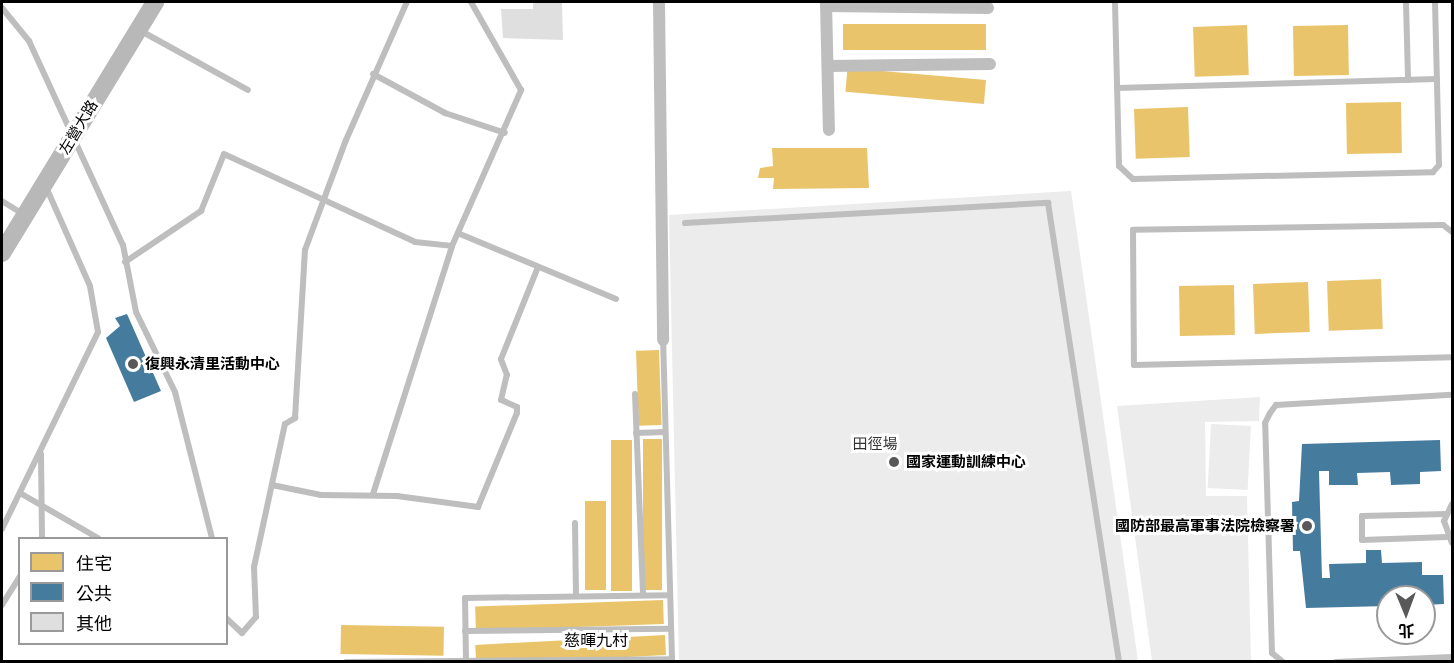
<!DOCTYPE html>
<meta charset="utf-8">
<style>
body{margin:0}
#map{position:relative;width:1454px;height:663px;overflow:hidden;background:#fff;font-family:Quicksand,"Noto Sans TC",sans-serif}
div>[style]{position:absolute}
[style*='--x']{left:calc(var(--x)*1px);top:calc(var(--y)*1px);width:calc(var(--w)*1px);rotate:calc(var(--a)*1deg)}
.green>*{inset:0;background:#ececec;transform-origin:0 0}
.homes>*{inset:0;background:#e9c46a;transform-origin:0 0}
.public>*{inset:0;background:#457b9d}
.building>*{inset:0;background:#dfdfdf}
.lane>*{height:6px;margin:-3px;padding:0 3px;transform-origin:3px;border-radius:3px;background:#bebebe}
.street>*{height:12px;margin:-6px;padding:0 6px;transform-origin:6px;border-radius:6px;background:#bebebe}
.secondary>*{height:18px;margin:-9px;padding:0 9px;transform-origin:9px;border-radius:9px;background:#b8b8b8}
.dots>*{width:16px;height:16px;translate:-50% -50%;box-sizing:border-box;border:3px solid #fff;border-radius:50%}
span{translate:-50% -50%;white-space:nowrap;text-align:center;line-height:1.15;-webkit-text-stroke:6px #fff;paint-order:stroke}
.street-label{font-size:15px;color:#000}
.poi-label{font-size:15px;color:#000;font-weight:700}
.left{translate:0 -50%;text-align:left}
.right{translate:-100% -50%;text-align:right}
.park-label{font-size:15px;color:#333}
.neighbourhood-label{font-size:16px;color:#000}
.frame{position:absolute;inset:0;border:3px solid #000;pointer-events:none}
.legend{position:absolute;left:18px;top:537px;width:210px;height:108px;box-sizing:border-box;background:#fff;border:2px solid #999;margin:0;padding:8px 10px;list-style:none;font-size:18px;color:#000}
.legend li{display:flex;align-items:center;gap:12px;height:30px}
.legend b{width:30px;border:2px solid #999}
.north{position:absolute;left:1376px;top:585px;width:60px;height:60px;box-sizing:border-box;background:#fff;border:2px solid #999;border-radius:50%;rotate:179deg;font-size:16px;font-weight:700;line-height:24px;text-align:center;color:#000}
.north::after{content:'';display:block;margin:auto;width:21px;height:27px;background:#595959;clip-path:polygon(50% 0,100% 100%,50% 72%,0 100%)}
</style>
<div id="map">
<div class="green">
<div style="clip-path:polygon(1071px 191px,1138px 661px,679px 661px,669px 215px)"></div>
<div style="clip-path:polygon(1260px 397px,1259px 421px,1205px 422px,1206px 496px,1247px 496px,1251px 661px,1152px 661px,1117px 406px)"></div>
<div style="left:1211px;top:424px;width:40px;height:64px;rotate:3deg"></div>
</div>
<div class="homes">
<div style="left:843px;top:24px;width:143px;height:26px"></div>
<div style="left:1247px;top:25px;width:50px;height:54px;rotate:88deg"></div>
<div style="left:1348px;top:25px;width:50px;height:55px;rotate:89deg"></div>
<div style="left:986px;top:80px;width:24px;height:139px;rotate:95deg"></div>
<div style="left:1401px;top:102px;width:51px;height:55px;rotate:89deg"></div>
<div style="left:1188px;top:107px;width:50px;height:54px;rotate:88deg"></div>
<div style="clip-path:polygon(772px 148px,867px 148px,869px 188px,773px 189px,774px 178px,758px 178px,760px 168px,773px 166px)"></div>
<div style="left:1381px;top:279px;width:50px;height:54px;rotate:88deg"></div>
<div style="left:1308px;top:282px;width:50px;height:55px;rotate:88deg"></div>
<div style="left:1234px;top:285px;width:50px;height:55px;rotate:89deg"></div>
<div style="left:659px;top:350px;width:75px;height:23px;rotate:88deg"></div>
<div style="left:643px;top:439px;width:19px;height:151px"></div>
<div style="left:611px;top:440px;width:21px;height:151px"></div>
<div style="left:606px;top:501px;width:89px;height:21px;rotate:90deg"></div>
<div style="left:663px;top:600px;width:24px;height:188px;rotate:88deg"></div>
<div style="left:341px;top:625px;width:103px;height:29px;rotate:1deg"></div>
<div style="left:665px;top:635px;width:20px;height:190px;rotate:87deg"></div>
</div>
<div class="public">
<div style="clip-path:polygon(127px 314px,161px 391px,134px 402px,106px 338px,120px 326px,115px 318px)"></div>
<div style="clip-path:polygon(1440px 440px,1441px 471px,1420px 472px,1420px 484px,1391px 485px,1390px 472px,1357px 473px,1358px 485px,1329px 485px,1329px 471px,1319px 471px,1322px 578px,1330px 578px,1329px 564px,1366px 563px,1366px 550px,1381px 550px,1382px 563px,1422px 562px,1422px 575px,1443px 575px,1444px 604px,1424px 605px,1424px 597px,1388px 597px,1388px 606px,1306px 608px,1300px 551px,1293px 551px,1292px 502px,1299px 501px,1302px 444px)"></div>
</div>
<div class="building">
<div style="clip-path:polygon(533px 2px,562px 2px,563px 40px,503px 38px,501px 9px,533px 9px)"></div>
</div>
<div class="lane">
<div style="--x:1115;--y:2;--w:164;--a:88.6"></div>
<div style="--x:1119;--y:166;--w:19;--a:43"></div>
<div style="--x:1133;--y:179;--w:300;--a:-1.3"></div>
<div style="--x:1433;--y:172;--w:9;--a:-49"></div>
<div style="--x:1439;--y:165;--w:163;--a:-91.4"></div>
<div style="--x:1406;--y:2;--w:78;--a:88.5"></div>
<div style="--x:2;--y:8;--w:43;--a:50.7"></div>
<div style="--x:29;--y:41;--w:225;--a:65.3"></div>
<div style="--x:123;--y:245;--w:68;--a:79"></div>
<div style="--x:136;--y:312;--w:89;--a:64"></div>
<div style="--x:175;--y:392;--w:151;--a:75.8"></div>
<div style="--x:141;--y:31;--w:122;--a:28.9"></div>
<div style="--x:373;--y:74;--w:82;--a:28.4"></div>
<div style="--x:445;--y:113;--w:63;--a:18.4"></div>
<div style="--x:1117;--y:88;--w:320;--a:-1.6"></div>
<div style="--x:2;--y:201;--w:26;--a:32"></div>
<div style="--x:685;--y:223;--w:364;--a:-3.2"></div>
<div style="--x:1048;--y:203;--w:464;--a:81.2"></div>
<div style="--x:1452;--y:232;--w:11;--a:-142"></div>
<div style="--x:1443;--y:225;--w:310;--a:179.1"></div>
<div style="--x:1133;--y:230;--w:135;--a:89.6"></div>
<div style="--x:1134;--y:365;--w:318;--a:-1.4"></div>
<div style="--x:460;--y:234;--w:169;--a:22.6"></div>
<div style="--x:125;--y:262;--w:92;--a:-33.9"></div>
<div style="--x:201;--y:211;--w:61;--a:-68"></div>
<div style="--x:224;--y:154;--w:210;--a:24.7"></div>
<div style="--x:415;--y:242;--w:37;--a:6"></div>
<div style="--x:635;--y:394;--w:201;--a:87.7"></div>
<div style="--x:636;--y:433;--w:29;--a:-2"></div>
<div style="--x:41;--y:454;--w:84;--a:89.3"></div>
<div style="--x:272;--y:485;--w:50;--a:11.5"></div>
<div style="--x:321;--y:495;--w:76;--a:0.8"></div>
<div style="--x:397;--y:496;--w:82;--a:7.7"></div>
<div style="--x:478;--y:507;--w:102;--a:-67.5"></div>
<div style="--x:517;--y:413;--w:6;--a:-90"></div>
<div style="--x:517;--y:407;--w:17;--a:-156"></div>
<div style="--x:501;--y:400;--w:26;--a:-77"></div>
<div style="--x:507;--y:375;--w:17;--a:-111"></div>
<div style="--x:501;--y:359;--w:99;--a:-68.1"></div>
<div style="--x:20;--y:493;--w:90;--a:30"></div>
<div style="--x:373;--y:494;--w:260;--a:-72.3"></div>
<div style="--x:452;--y:246;--w:171;--a:-66.1"></div>
<div style="--x:521;--y:90;--w:101;--a:-119.6"></div>
<div style="--x:1452;--y:504;--w:19;--a:115"></div>
<div style="--x:1444;--y:521;--w:23;--a:70"></div>
<div style="--x:1446;--y:514;--w:84;--a:178.6"></div>
<div style="--x:1362;--y:516;--w:24;--a:90"></div>
<div style="--x:1362;--y:540;--w:85;--a:-2"></div>
<div style="--x:575;--y:523;--w:73;--a:89.2"></div>
<div style="--x:2;--y:529;--w:219;--a:-64"></div>
<div style="--x:98;--y:332;--w:47;--a:-99.9"></div>
<div style="--x:90;--y:286;--w:108;--a:-114"></div>
<div style="--x:2;--y:605;--w:34;--a:-58"></div>
<div style="--x:226;--y:618;--w:22;--a:43"></div>
<div style="--x:242;--y:633;--w:21;--a:-49"></div>
<div style="--x:256;--y:617;--w:50;--a:-92.3"></div>
<div style="--x:254;--y:567;--w:146;--a:-77.8"></div>
<div style="--x:285;--y:424;--w:12;--a:-31"></div>
<div style="--x:295;--y:418;--w:168;--a:-86.6"></div>
<div style="--x:305;--y:250;--w:117;--a:-69.6"></div>
<div style="--x:346;--y:140;--w:151;--a:-66.2"></div>
<div style="--x:465;--y:631;--w:206;--a:-0.6"></div>
<div style="--x:466;--y:661;--w:63;--a:-90.9"></div>
<div style="--x:465;--y:598;--w:205;--a:-0.8"></div>
<div style="--x:346;--y:662;--w:326;--a:-0.5"></div>
<div style="--x:672;--y:659;--w:319;--a:-91.6"></div>
<div style="--x:1283;--y:662;--w:14;--a:-141"></div>
<div style="--x:1272;--y:653;--w:230;--a:-91.7"></div>
<div style="--x:1265;--y:423;--w:11;--a:-63"></div>
<div style="--x:1270;--y:413;--w:10;--a:-53"></div>
<div style="--x:1276;--y:405;--w:176;--a:-3.3"></div>
<div style="--x:1336;--y:662;--w:116;--a:-2.5"></div>
</div>
<div class="street">
<div style="--x:659;--y:2;--w:338;--a:89.3"></div>
<div style="--x:826;--y:2;--w:128;--a:88.7"></div>
<div style="--x:826;--y:6;--w:162;--a:0.7"></div>
<div style="--x:828;--y:66;--w:162;--a:-0.7"></div>
</div>
<div class="secondary">
<div style="--x:2;--y:253;--w:294;--a:-58.6"></div>
</div>
<div class="dots">
<div style="left:133px;top:364px;background:#595959"></div>
<div style="left:894px;top:462px;background:#595959"></div>
<div style="left:1307px;top:526px;background:#595959"></div>
</div>
<div class="street-label">
<span style="left:78px;top:127px;rotate:-59deg">左營大路</span>
</div>
<div class="poi-label">
<span class="left" style="left:145px;top:364px">復興永清里活動中心</span>
<span class="left" style="left:906px;top:462px">國家運動訓練中心</span>
<span class="right" style="left:1295px;top:526px">國防部最高軍事法院檢察署</span>
</div>
<div class="park-label">
<span style="left:875px;top:444px">田徑場</span>
</div>
<div class="neighbourhood-label">
<span style="left:596px;top:640px">慈暉九村</span>
</div>
<div class="frame"></div>
<ul class="legend">
<li><b style="height:16px;background:#e9c46a"></b>住宅</li>
<li><b style="height:16px;background:#457b9d"></b>公共</li>
<li><b style="height:16px;background:#dfdfdf"></b>其他</li>
</ul>
<div class="north">北</div>
</div>
